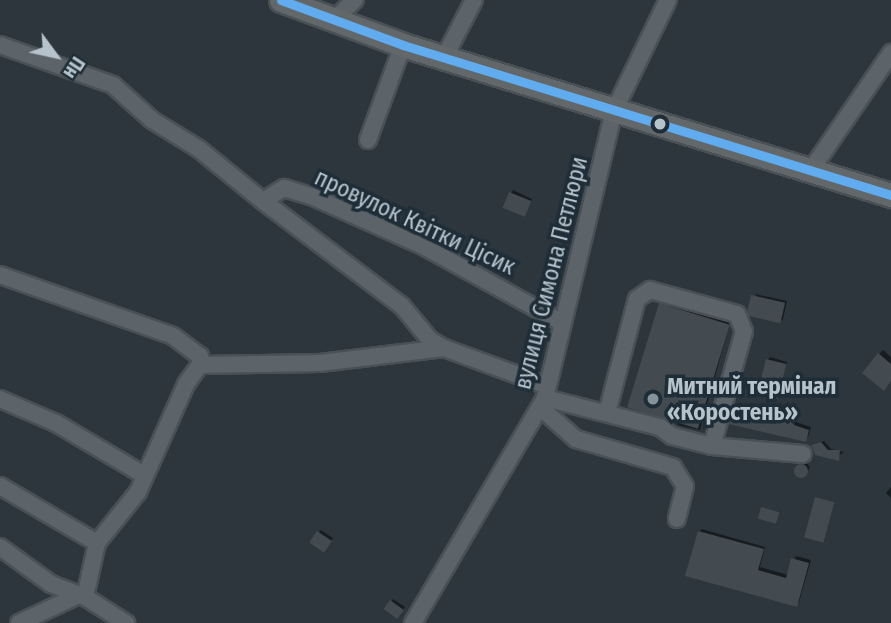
<!DOCTYPE html>
<meta charset="utf-8">
<style>
body{margin:0}
#map{position:relative;width:891px;height:623px;overflow:hidden;background:#2c363c;font-family:"Fira Sans Condensed",sans-serif}
div>[style]{position:absolute}
[style*='--x']{left:calc(var(--x)*1px);top:calc(var(--y)*1px);width:calc(var(--w)*1px);rotate:calc(var(--a)*1deg)}
.shadow>*{inset:0;background:#0007}
.building>*{inset:0;background:#434b50;transform-origin:0 0}
.round{border-radius:50%}
.roads{filter:drop-shadow(2px 0 #4a5156) drop-shadow(-2px 0 #4a5156) drop-shadow(0 2px #4a5156) drop-shadow(0 -2px #4a5156)}
.minor>*{height:16px;margin:-8px;padding:0 8px;transform-origin:8px;border-radius:8px;background:#5c6469}
.highway>*{height:23px;margin:-11.5px;padding:0 11.5px;transform-origin:11.5px;border-radius:11.5px;background:#626769}
.bus-1>*{height:9px;margin:-4.5px;padding:0 4.5px;transform-origin:4.5px;border-radius:4.5px;background:#60acee}
.dots>*{width:19px;height:19px;translate:-50% -50%;box-sizing:border-box;border:4px solid #1e2d37;border-radius:50%}
span{translate:-50% -50%;white-space:nowrap;text-align:center;line-height:1.15;-webkit-text-stroke:7px #1e2d37;paint-order:stroke}
.street-label{font-size:23px;color:#b6c3cc}
.poi-label{font-size:23px;color:#b6c3cc;font-weight:700}
.left{translate:0 -50%;text-align:left}
.north{position:absolute;left:21px;top:21px;width:70px;height:70px;-webkit-text-stroke:5px #1e2d37;paint-order:stroke;rotate:123deg;font-size:19px;font-weight:700;line-height:28px;text-align:center;color:#b6c3cc}
.north::after{content:'';display:block;margin:auto;width:24px;height:32px;background:#b6c3cc;clip-path:polygon(50% 0,100% 100%,50% 72%,0 100%)}
</style>
<div id="map">
<div class="shadow">
<div style="clip-path:polygon(513px 190px,532px 199px,526px 212px,505px 206px)"></div>
<div style="clip-path:polygon(755px 294px,787px 301px,783px 319px,780px 322px)"></div>
<div style="clip-path:polygon(662px 303px,730px 323px,700px 430px,678px 425px)"></div>
<div style="clip-path:polygon(883px 350px,891px 357px,891px 380px,879px 354px)"></div>
<div style="clip-path:polygon(770px 357px,787px 362px,776px 397px,768px 360px)"></div>
<div style="clip-path:polygon(739px 403px,797px 418px,796px 422px,811px 427px,808px 437px,731px 423px)"></div>
<div style="clip-path:polygon(824px 441px,831px 449px,844px 452px,833px 460px,813px 445px)"></div>
<div style="clip-path:polygon(807px 463px,810px 468px,802px 476px,796px 470px)"></div>
<div style="clip-path:polygon(891px 487px,891px 498px,886px 493px)"></div>
<div style="clip-path:polygon(702px 529px,765px 547px,760px 567px,788px 575px,796px 556px,811px 560px,799px 602px,796px 605px,699px 532px)"></div>
<div style="clip-path:polygon(321px 530px,333px 538px,326px 548px,319px 532px)"></div>
<div style="clip-path:polygon(393px 599px,405px 607px,400px 614px,391px 602px)"></div>
</div>
<div class="building">
<div style="left:509px;top:192px;width:24px;height:17px;rotate:22deg"></div>
<div style="left:751px;top:295px;width:35px;height:21px;rotate:13deg"></div>
<div style="left:659px;top:303px;width:74px;height:109px;rotate:17deg"></div>
<div style="clip-path:polygon(878px 353px,891px 364px,891px 381px,884px 391px,862px 373px)"></div>
<div style="left:766px;top:359px;width:21px;height:36px;rotate:14deg"></div>
<div style="clip-path:polygon(734px 405px,795px 421px,794px 425px,809px 430px,806px 442px,729px 424px)"></div>
<div style="clip-path:polygon(821px 442px,828px 450px,840px 450px,839px 461px,815px 455px,811px 445px)"></div>
<div class="round" style="left:794px;top:464px;width:14px;height:14px"></div>
<div style="left:815px;top:497px;width:20px;height:42px;rotate:15deg"></div>
<div style="left:761px;top:507px;width:19px;height:12px;rotate:16deg"></div>
<div style="left:317px;top:531px;width:18px;height:14px;rotate:34deg"></div>
<div style="clip-path:polygon(698px 531px,764px 549px,758px 570px,786px 578px,791px 558px,809px 563px,797px 607px,685px 576px)"></div>
<div style="left:390px;top:600px;width:17px;height:11px;rotate:36deg"></div>
</div>
<div class="roads">
<div class="minor">
<div style="--x:334;--y:20;--w:29;--a:-44"></div>
<div style="--x:0;--y:45;--w:120;--a:19.5"></div>
<div style="--x:113;--y:85;--w:52;--a:41.9"></div>
<div style="--x:152;--y:120;--w:55;--a:31.7"></div>
<div style="--x:199;--y:149;--w:82;--a:39.1"></div>
<div style="--x:263;--y:201;--w:25;--a:-32"></div>
<div style="--x:284;--y:188;--w:28;--a:17"></div>
<div style="--x:311;--y:196;--w:125;--a:24.1"></div>
<div style="--x:425;--y:247;--w:155;--a:28.9"></div>
<div style="--x:444;--y:58;--w:65;--a:-62.7"></div>
<div style="--x:368;--y:140;--w:101;--a:-69.8"></div>
<div style="--x:811;--y:170;--w:142;--a:-55.6"></div>
<div style="--x:263;--y:201;--w:174;--a:37.1"></div>
<div style="--x:402;--y:306;--w:44;--a:50.5"></div>
<div style="--x:430;--y:340;--w:16;--a:30"></div>
<div style="--x:0;--y:275;--w:183;--a:19.4"></div>
<div style="--x:173;--y:336;--w:34;--a:37"></div>
<div style="--x:200;--y:356;--w:9;--a:90"></div>
<div style="--x:200;--y:365;--w:120;--a:-1"></div>
<div style="--x:320;--y:363;--w:125;--a:-6.9"></div>
<div style="--x:444;--y:348;--w:108;--a:20.1"></div>
<div style="--x:545;--y:398;--w:119;--a:14.2"></div>
<div style="--x:660;--y:427;--w:15;--a:37"></div>
<div style="--x:672;--y:436;--w:41;--a:14"></div>
<div style="--x:712;--y:446;--w:91;--a:5"></div>
<div style="--x:0;--y:399;--w:61;--a:23.2"></div>
<div style="--x:56;--y:423;--w:102;--a:30.6"></div>
<div style="--x:541;--y:408;--w:47;--a:41.5"></div>
<div style="--x:576;--y:439;--w:101;--a:16.1"></div>
<div style="--x:673;--y:467;--w:22;--a:58"></div>
<div style="--x:685;--y:486;--w:34;--a:104"></div>
<div style="--x:607;--y:413;--w:118;--a:-75.3"></div>
<div style="--x:637;--y:299;--w:16;--a:-35"></div>
<div style="--x:650;--y:290;--w:90;--a:15.4"></div>
<div style="--x:737;--y:314;--w:18;--a:68"></div>
<div style="--x:744;--y:331;--w:119;--a:105.5"></div>
<div style="--x:0;--y:486;--w:113;--a:30.4"></div>
<div style="--x:0;--y:547;--w:63;--a:36"></div>
<div style="--x:51;--y:584;--w:36;--a:21"></div>
<div style="--x:85;--y:597;--w:49;--a:32.4"></div>
<div style="--x:85;--y:597;--w:55;--a:-77.5"></div>
<div style="--x:97;--y:543;--w:65;--a:-51.2"></div>
<div style="--x:138;--y:492;--w:118;--a:-66"></div>
<div style="--x:186;--y:384;--w:24;--a:-54"></div>
<div style="--x:19;--y:623;--w:66;--a:-25"></div>
<div style="--x:413;--y:623;--w:261;--a:-59.6"></div>
<div style="--x:545;--y:398;--w:295;--a:-76.5"></div>
<div style="--x:614;--y:111;--w:123;--a:-64.1"></div>
</div>
<div class="highway">
<div style="--x:281;--y:0;--w:130;--a:20.2"></div>
<div style="--x:403;--y:45;--w:511;--a:17.09"></div>
</div>
</div>
<div class="bus-1">
<div style="--x:281;--y:0;--w:130;--a:20.2"></div>
<div style="--x:403;--y:45;--w:511;--a:17.09"></div>
</div>
<div class="dots">
<div style="left:660px;top:124px;background:#b6c3cc"></div>
<div style="left:653px;top:399px;background:#86929a"></div>
</div>
<div class="street-label">
<span style="left:415px;top:222px;rotate:25deg">провулок Квітки Цісик</span>
<span style="left:551px;top:273px;rotate:-76deg">вулиця Симона Петлюри</span>
</div>
<div class="poi-label">
<span class="left" style="left:667px;top:399px">Митний термінал<br>«Коростень»</span>
</div>
<div class="north">Пн</div>
</div>
